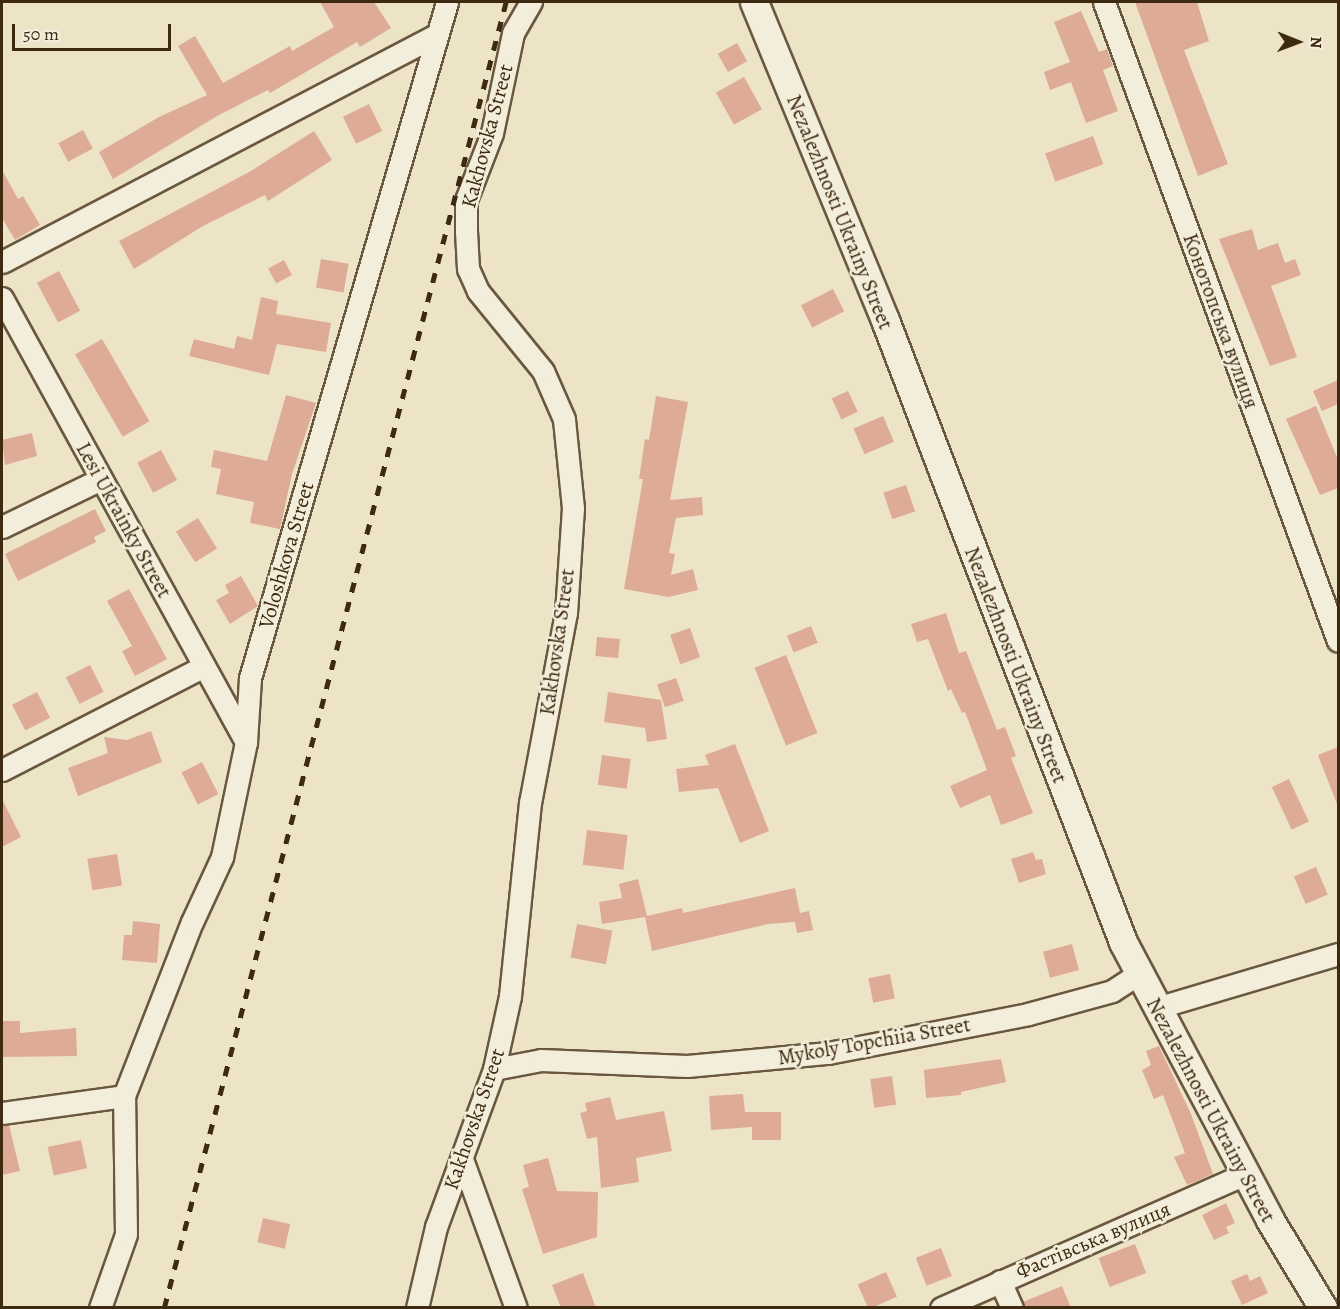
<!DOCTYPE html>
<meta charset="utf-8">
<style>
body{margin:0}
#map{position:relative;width:1340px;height:1309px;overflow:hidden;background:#ede4c8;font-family:Alegreya,serif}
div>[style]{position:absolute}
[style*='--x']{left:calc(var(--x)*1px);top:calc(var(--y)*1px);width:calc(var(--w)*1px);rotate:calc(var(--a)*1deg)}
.building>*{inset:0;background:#deab97;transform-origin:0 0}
.roads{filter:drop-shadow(2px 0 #6a583e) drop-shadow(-2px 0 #6a583e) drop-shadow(0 2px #6a583e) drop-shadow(0 -2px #6a583e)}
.minor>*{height:21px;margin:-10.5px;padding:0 10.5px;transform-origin:10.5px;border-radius:10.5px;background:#f3eddb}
.tertiary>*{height:27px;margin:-13.5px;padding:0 13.5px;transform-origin:13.5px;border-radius:13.5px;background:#f3eddb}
.rail>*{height:4.5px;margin-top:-2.25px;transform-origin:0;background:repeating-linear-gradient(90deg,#3e2a10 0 10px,transparent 0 20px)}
span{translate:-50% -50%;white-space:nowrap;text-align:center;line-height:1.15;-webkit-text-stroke:5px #f3eddb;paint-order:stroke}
.street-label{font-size:21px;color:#3e2a10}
.frame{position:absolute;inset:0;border:3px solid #3e2a10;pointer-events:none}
.north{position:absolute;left:1268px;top:12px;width:60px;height:60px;-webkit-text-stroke:4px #f3eddb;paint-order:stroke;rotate:91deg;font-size:16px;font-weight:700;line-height:24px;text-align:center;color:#3e2a10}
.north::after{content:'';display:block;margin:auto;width:21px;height:27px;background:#3e2a10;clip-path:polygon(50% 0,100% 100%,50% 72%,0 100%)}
.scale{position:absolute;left:12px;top:24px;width:159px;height:27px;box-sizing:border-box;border:3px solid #3e2a10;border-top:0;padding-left:8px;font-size:18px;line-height:21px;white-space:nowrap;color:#3e2a10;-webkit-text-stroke:4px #f3eddb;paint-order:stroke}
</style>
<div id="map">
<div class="building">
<div style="clip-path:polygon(320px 2px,374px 2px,391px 28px,360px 47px,357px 42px,270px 93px,268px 90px,219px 115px,113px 179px,99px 152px,159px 117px,207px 95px,178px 46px,195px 36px,223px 83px,290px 46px,292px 51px,334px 27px)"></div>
<div style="clip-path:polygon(1135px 2px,1197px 2px,1209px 41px,1184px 50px,1228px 164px,1198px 176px)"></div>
<div style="clip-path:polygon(1081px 11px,1099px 52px,1107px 49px,1113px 66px,1103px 70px,1118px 111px,1086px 123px,1071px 82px,1050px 90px,1044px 72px,1070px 62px,1054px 22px)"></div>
<div style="left:737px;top:43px;width:21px;height:22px;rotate:61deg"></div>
<div style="left:744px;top:77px;width:37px;height:32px;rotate:61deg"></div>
<div style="left:369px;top:104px;width:30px;height:29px;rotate:64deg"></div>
<div style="left:83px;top:130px;width:21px;height:28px;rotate:62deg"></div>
<div style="clip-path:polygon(314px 131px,332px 160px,268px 201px,265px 195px,203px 226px,134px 269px,119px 241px,251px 171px)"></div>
<div style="left:1093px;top:136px;width:30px;height:51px;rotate:70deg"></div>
<div style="clip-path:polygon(2px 170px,18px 199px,23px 196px,40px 225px,15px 240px,2px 218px)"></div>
<div style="clip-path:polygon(1252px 229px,1258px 250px,1278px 243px,1285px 263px,1295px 259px,1301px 275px,1271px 286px,1297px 357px,1270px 366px,1219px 239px)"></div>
<div style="left:321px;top:259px;width:28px;height:29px;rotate:10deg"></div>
<div style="left:284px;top:260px;width:17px;height:18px;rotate:62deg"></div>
<div style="left:59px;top:271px;width:45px;height:25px;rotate:62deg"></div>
<div style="left:833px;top:289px;width:25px;height:36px;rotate:63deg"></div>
<div style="clip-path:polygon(261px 297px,278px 301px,276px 314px,331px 323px,326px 352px,277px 344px,269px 375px,189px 356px,194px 339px,234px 349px,237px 336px,252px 340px)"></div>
<div style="left:102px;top:339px;width:95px;height:31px;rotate:60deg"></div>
<div style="clip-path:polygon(1338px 380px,1338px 404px,1322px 411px,1313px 391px)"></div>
<div style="left:848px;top:391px;width:23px;height:18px;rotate:65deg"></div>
<div style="clip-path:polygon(286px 395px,316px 403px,292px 474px,280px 529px,250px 523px,254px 502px,216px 494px,221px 469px,211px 467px,214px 450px,267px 461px)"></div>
<div style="clip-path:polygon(656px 396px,688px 402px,670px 500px,702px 497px,703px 515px,676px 518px,669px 553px,675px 554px,671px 575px,693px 569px,698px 590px,669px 597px,624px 589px,643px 479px,639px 479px,645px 439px,649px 440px)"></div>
<div style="clip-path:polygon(1316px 406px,1338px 460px,1338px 488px,1320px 495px,1286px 419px)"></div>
<div style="left:883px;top:416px;width:28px;height:32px;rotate:67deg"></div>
<div style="clip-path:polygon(32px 433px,37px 456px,5px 465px,2px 440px)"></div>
<div style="left:161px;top:450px;width:34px;height:27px;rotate:62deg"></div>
<div style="left:906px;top:485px;width:28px;height:24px;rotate:71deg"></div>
<div style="clip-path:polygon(95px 509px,106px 531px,94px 537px,96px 542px,18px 581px,5px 554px)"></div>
<div style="left:198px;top:518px;width:36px;height:26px;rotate:58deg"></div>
<div style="clip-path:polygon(241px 576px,258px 606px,230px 624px,216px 600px,229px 593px,225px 585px)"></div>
<div style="clip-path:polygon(129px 589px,167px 659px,135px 676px,122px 651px,132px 646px,107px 601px)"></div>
<div style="clip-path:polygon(946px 613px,959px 653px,966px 651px,997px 730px,1005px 727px,1016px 756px,1011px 758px,1033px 813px,1001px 825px,990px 795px,960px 808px,950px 786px,987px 770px,965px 712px,962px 713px,951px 689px,948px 691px,928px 639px,917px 642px,911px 624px)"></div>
<div style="left:811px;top:626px;width:18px;height:26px;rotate:68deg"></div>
<div style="left:690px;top:628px;width:31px;height:21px;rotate:71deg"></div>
<div style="left:597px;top:637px;width:23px;height:19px;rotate:5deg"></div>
<div style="left:786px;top:655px;width:84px;height:34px;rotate:68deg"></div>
<div style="left:90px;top:665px;width:30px;height:27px;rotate:63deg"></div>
<div style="left:676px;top:678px;width:24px;height:20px;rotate:71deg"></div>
<div style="left:37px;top:692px;width:29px;height:28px;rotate:63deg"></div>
<div style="clip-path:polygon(608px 692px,661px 700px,667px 739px,647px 742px,645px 728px,604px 722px)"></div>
<div style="clip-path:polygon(151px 731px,162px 762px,78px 796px,68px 768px,108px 753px,104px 737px,127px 740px)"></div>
<div style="clip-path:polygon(735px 744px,769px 831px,740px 843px,718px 788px,679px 792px,676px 769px,709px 765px,705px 755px)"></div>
<div style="clip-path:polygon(1338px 747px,1338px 803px,1337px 804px,1318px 755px)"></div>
<div style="left:602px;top:755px;width:29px;height:30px;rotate:8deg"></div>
<div style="left:202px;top:762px;width:36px;height:23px;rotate:63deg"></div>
<div style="left:1289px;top:779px;width:47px;height:19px;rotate:65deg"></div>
<div style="clip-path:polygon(2px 799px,21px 837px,2px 847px)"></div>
<div style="left:587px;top:830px;width:41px;height:35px;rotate:7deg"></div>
<div style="clip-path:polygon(1033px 852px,1036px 860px,1042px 859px,1046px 874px,1019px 883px,1011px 859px)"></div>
<div style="left:117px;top:854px;width:32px;height:30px;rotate:81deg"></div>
<div style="left:1316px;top:867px;width:30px;height:24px;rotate:67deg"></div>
<div style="clip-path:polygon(638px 879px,647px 916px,682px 908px,683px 913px,795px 888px,800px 913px,809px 911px,813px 930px,797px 933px,795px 922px,768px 924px,652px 951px,645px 917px,602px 924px,599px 902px,622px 898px,619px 884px)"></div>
<div style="clip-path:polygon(133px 921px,160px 924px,157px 963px,122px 960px,124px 935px,132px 935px)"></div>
<div style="left:577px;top:924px;width:36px;height:34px;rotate:11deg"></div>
<div style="left:1072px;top:944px;width:27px;height:30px;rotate:75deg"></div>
<div style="left:890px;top:974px;width:25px;height:22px;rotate:79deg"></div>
<div style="clip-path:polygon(2px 1021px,20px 1021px,20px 1033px,76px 1028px,77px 1056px,2px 1057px)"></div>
<div style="clip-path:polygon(1159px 1046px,1191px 1114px,1213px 1174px,1187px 1185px,1174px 1157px,1185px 1153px,1163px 1095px,1154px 1099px,1142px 1070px,1151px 1065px,1146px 1051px)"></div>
<div style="clip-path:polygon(1001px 1059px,1006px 1082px,961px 1092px,961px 1095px,926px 1098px,924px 1070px)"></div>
<div style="left:892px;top:1076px;width:29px;height:22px;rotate:82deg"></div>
<div style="clip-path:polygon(743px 1094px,745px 1112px,781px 1112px,781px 1140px,752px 1140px,752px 1127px,711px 1130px,709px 1096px)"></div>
<div style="clip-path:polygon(610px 1097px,616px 1120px,664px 1111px,672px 1151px,636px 1158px,639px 1182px,601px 1188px,597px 1137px,587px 1139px,580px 1113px,587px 1111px,585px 1103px)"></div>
<div style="clip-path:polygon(2px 1125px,9px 1125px,20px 1171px,2px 1175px)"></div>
<div style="left:81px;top:1140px;width:29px;height:34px;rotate:78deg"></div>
<div style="clip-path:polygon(548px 1158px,557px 1191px,598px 1192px,597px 1237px,543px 1254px,522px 1189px,529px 1187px,523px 1165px)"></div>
<div style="clip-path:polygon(1226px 1203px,1235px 1223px,1226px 1227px,1229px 1233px,1214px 1240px,1202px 1215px)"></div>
<div style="left:263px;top:1218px;width:28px;height:25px;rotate:13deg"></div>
<div style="left:1135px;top:1244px;width:31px;height:39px;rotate:69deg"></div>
<div style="left:941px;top:1248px;width:30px;height:27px;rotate:69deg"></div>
<div style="left:886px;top:1272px;width:27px;height:31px;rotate:66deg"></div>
<div style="clip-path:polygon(583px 1273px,596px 1308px,561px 1308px,552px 1285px)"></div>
<div style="clip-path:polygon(1247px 1274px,1250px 1281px,1260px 1276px,1268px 1293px,1242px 1305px,1231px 1281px)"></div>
<div style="clip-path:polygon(1062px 1286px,1071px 1308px,1024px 1308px,1023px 1302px)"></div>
</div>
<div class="roads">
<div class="minor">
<div style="--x:1104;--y:2;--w:680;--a:69.89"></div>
<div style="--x:2;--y:262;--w:491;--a:-27.6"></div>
<div style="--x:2;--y:298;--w:507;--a:61.21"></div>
<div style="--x:2;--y:527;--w:110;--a:-25.9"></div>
<div style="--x:2;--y:770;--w:227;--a:-27.2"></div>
<div style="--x:1156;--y:1008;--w:190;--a:-16.5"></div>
<div style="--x:494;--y:1069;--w:48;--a:-10.8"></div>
<div style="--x:541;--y:1060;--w:146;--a:2.4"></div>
<div style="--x:687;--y:1066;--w:142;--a:-5.3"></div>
<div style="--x:828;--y:1053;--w:204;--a:-11"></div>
<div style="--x:1028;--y:1014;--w:87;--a:-15.3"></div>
<div style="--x:1112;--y:991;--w:31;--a:-33"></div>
<div style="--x:2;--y:1113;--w:123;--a:-7.9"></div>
<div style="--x:124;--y:1096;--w:187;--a:-68.7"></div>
<div style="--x:192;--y:922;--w:72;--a:-65.2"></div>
<div style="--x:222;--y:857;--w:117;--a:-78.2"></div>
<div style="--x:246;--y:742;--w:64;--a:-86.4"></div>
<div style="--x:250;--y:678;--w:704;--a:-73.75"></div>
<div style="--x:462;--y:1159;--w:158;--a:70.1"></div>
<div style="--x:1000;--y:1281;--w:30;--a:66"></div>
<div style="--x:100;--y:1308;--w:78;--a:-70.6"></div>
<div style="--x:126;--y:1234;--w:138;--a:-90.8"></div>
<div style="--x:417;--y:1308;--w:83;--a:-76.8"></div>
<div style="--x:436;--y:1227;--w:168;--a:-69.8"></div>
<div style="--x:494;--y:1069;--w:75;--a:-77.6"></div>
<div style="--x:510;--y:996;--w:194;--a:-84.1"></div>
<div style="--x:530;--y:803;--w:193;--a:-79.3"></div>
<div style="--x:566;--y:613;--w:105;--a:-86.2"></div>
<div style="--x:573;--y:508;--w:89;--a:-95.8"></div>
<div style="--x:564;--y:419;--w:52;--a:-113.6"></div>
<div style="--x:543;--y:371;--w:103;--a:-129.1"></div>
<div style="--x:478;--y:291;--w:24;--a:-114"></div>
<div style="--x:468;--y:269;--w:37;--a:-93"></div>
<div style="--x:466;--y:232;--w:32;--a:-90"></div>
<div style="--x:466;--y:200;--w:72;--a:-68.8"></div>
<div style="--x:492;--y:133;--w:102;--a:-78.1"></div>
<div style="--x:513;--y:33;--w:36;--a:-60"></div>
<div style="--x:941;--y:1308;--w:332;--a:-23.8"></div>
</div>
<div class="tertiary">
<div style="--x:754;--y:2;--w:344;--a:67.6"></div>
<div style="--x:885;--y:320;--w:666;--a:69.06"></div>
<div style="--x:1123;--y:942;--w:314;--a:62.1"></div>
<div style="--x:1270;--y:1220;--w:103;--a:58.9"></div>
</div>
</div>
<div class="rail">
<div style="--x:164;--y:1308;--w:1350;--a:-75.33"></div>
</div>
<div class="street-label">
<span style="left:487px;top:136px;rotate:-75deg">Kakhovska Street</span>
<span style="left:840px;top:212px;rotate:68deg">Nezalezhnosti Ukrainy Street</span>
<span style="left:1221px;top:321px;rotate:70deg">Конотопська вулиця</span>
<span style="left:124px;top:520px;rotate:61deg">Lesi Ukrainky Street</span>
<span style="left:286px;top:555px;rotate:-74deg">Voloshkova Street</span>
<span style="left:557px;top:642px;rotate:-82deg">Kakhovska Street</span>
<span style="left:1016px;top:665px;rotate:69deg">Nezalezhnosti Ukrainy Street</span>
<span style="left:874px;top:1041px;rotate:-10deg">Mykoly Topchiia Street</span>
<span style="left:1211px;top:1110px;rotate:62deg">Nezalezhnosti Ukrainy Street</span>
<span style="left:474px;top:1119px;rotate:-71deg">Kakhovska Street</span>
<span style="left:1093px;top:1240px;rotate:-23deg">Фастівська вулиця</span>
</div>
<div class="frame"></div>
<div class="north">N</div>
<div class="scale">50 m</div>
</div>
